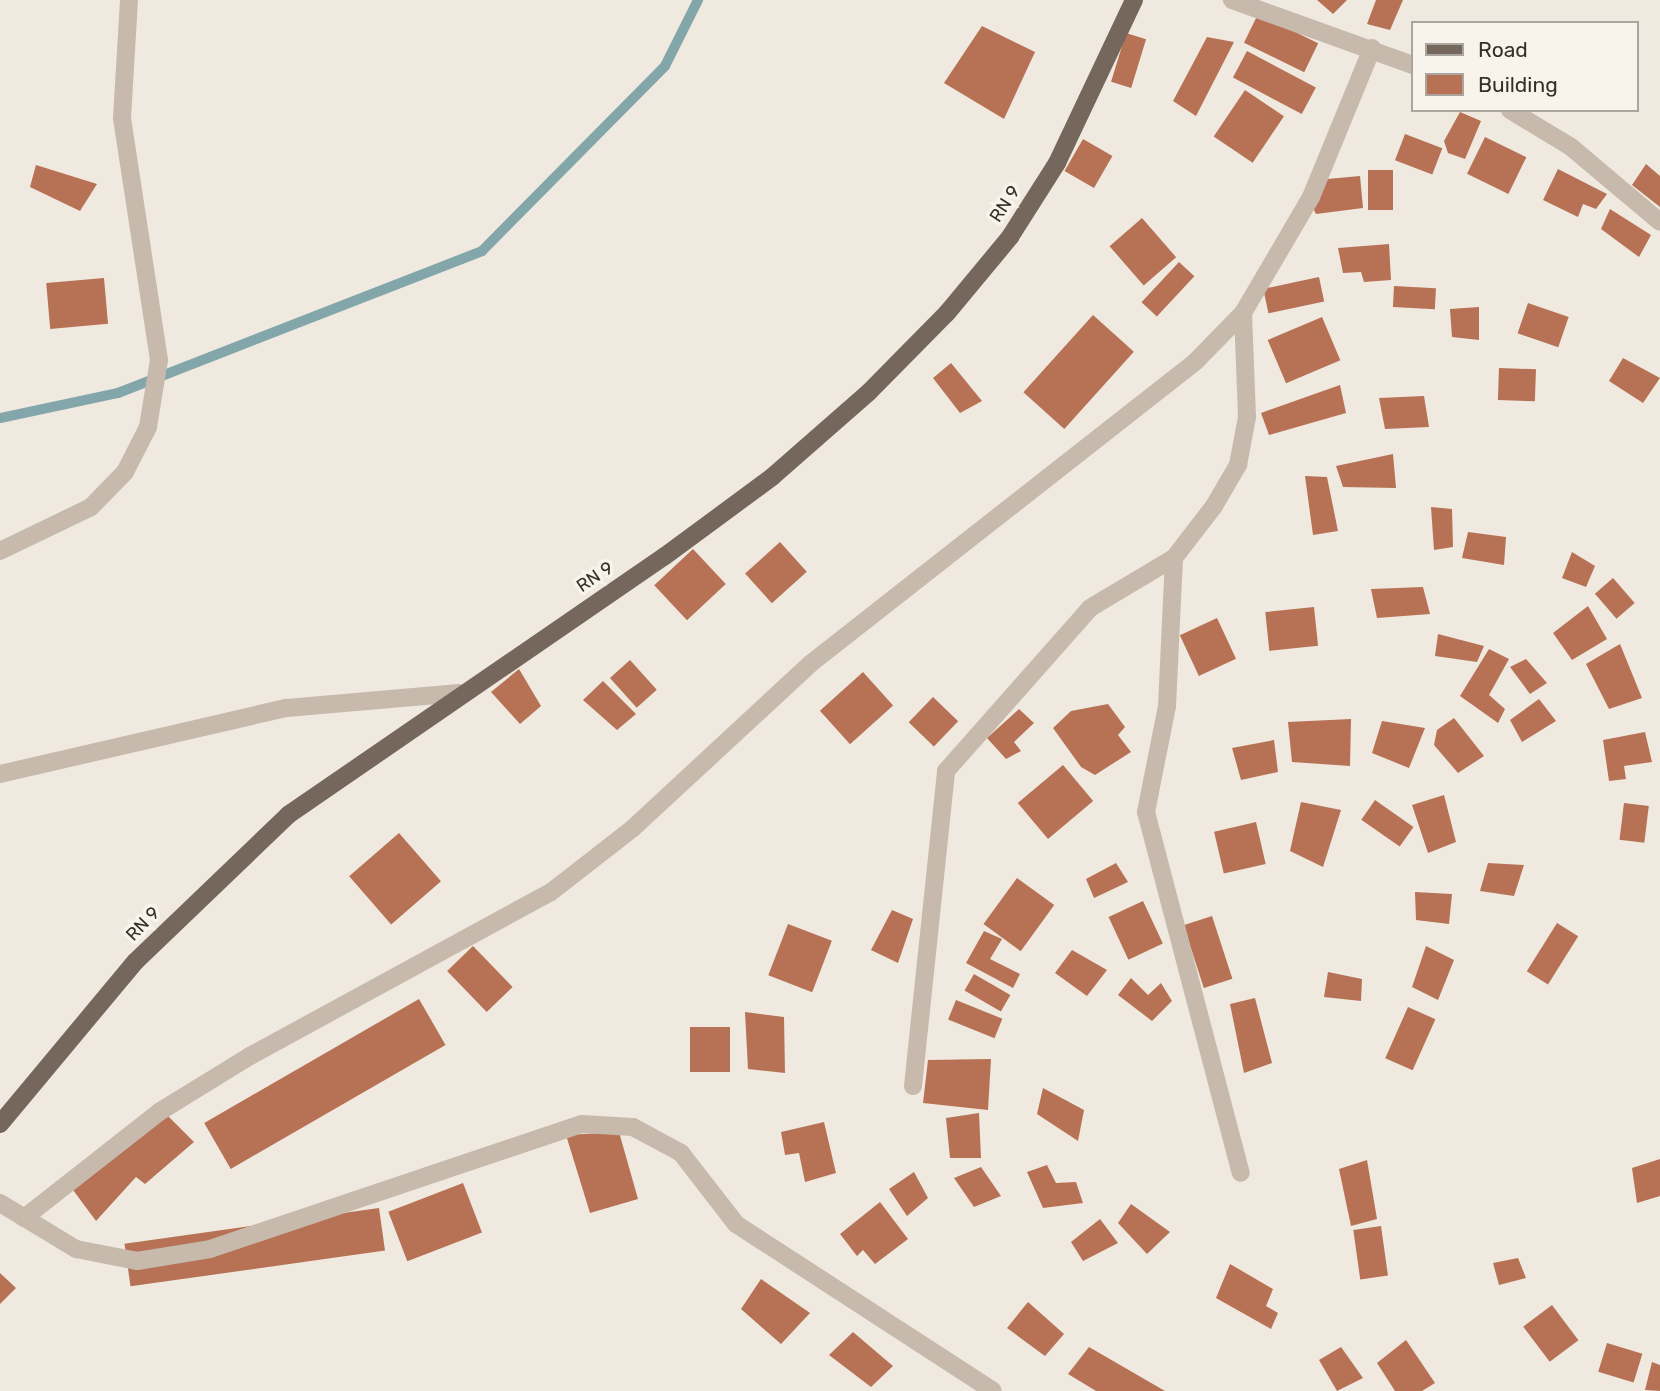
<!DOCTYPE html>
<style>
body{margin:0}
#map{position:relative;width:1660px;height:1391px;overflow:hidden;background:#f0e9df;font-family:Rubik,sans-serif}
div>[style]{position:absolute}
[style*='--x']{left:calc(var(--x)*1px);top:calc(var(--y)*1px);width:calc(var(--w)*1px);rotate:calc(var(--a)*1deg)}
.stream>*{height:10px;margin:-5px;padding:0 5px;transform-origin:5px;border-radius:5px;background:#82a6aa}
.building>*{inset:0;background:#b77256;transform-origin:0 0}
.street>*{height:18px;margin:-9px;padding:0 9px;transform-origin:9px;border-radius:9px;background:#c7baad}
.primary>*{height:18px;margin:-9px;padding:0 9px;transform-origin:9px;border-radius:9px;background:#76675d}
span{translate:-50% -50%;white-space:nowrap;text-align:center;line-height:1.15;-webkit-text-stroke:7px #f8f3eb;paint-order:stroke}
.street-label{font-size:18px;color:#362f2a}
.legend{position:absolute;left:1411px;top:21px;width:228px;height:91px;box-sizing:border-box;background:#f8f3eb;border:2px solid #aaa59e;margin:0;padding:9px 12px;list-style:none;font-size:21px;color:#362f2a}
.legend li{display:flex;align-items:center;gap:14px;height:35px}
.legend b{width:35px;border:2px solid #aaa59e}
</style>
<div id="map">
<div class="stream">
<div style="--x:0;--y:418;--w:121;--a:-12"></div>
<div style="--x:118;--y:393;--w:391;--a:-21.3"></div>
<div style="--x:482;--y:251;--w:260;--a:-45.3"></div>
<div style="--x:665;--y:66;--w:74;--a:-63.4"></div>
</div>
<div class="building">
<div style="clip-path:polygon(1317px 0,1347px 0,1333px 14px)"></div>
<div style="clip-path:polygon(1376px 0,1403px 0,1390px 30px,1367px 24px)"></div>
<div style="left:1258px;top:14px;width:67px;height:32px;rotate:26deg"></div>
<div style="clip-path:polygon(982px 26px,1035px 52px,1004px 119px,944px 83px)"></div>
<div style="left:1126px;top:33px;width:21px;height:51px;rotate:17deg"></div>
<div style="clip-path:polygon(1207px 37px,1234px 42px,1196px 116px,1173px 101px)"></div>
<div style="left:1247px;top:51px;width:78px;height:30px;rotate:28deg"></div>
<div style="left:1245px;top:90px;width:47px;height:56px;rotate:34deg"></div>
<div style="clip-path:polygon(1460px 112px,1481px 121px,1465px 159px,1448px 153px,1444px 141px)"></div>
<div style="left:1405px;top:134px;width:40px;height:28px;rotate:21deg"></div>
<div style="left:1485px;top:137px;width:46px;height:41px;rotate:26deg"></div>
<div style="left:1083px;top:139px;width:34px;height:37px;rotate:30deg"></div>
<div style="clip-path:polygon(1646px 164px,1660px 176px,1660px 207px,1632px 185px)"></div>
<div style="clip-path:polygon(36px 165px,97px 184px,80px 211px,30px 187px)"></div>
<div style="clip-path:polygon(1558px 169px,1607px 194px,1596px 209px,1583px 204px,1578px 217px,1543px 200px)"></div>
<div style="left:1368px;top:170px;width:25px;height:40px"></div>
<div style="clip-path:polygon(1360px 176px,1363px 208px,1316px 214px,1312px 206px,1327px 179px)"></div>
<div style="clip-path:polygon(1610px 209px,1651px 235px,1639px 257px,1601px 229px)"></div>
<div style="left:1142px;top:218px;width:52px;height:43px;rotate:49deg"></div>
<div style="clip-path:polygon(1389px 244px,1391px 280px,1364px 282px,1361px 272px,1343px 273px,1338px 248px)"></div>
<div style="left:1179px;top:262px;width:21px;height:55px;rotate:43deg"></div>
<div style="left:1319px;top:277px;width:25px;height:57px;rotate:78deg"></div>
<div style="left:104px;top:278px;width:46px;height:58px;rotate:85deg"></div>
<div style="left:1394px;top:286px;width:42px;height:21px;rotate:3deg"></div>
<div style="left:1528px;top:303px;width:43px;height:32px;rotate:19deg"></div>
<div style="clip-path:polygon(1479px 307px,1479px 340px,1452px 337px,1450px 309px)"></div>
<div style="left:1093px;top:315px;width:55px;height:104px;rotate:42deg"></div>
<div style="left:1322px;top:317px;width:47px;height:59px;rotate:67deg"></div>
<div style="clip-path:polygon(1623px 358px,1660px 378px,1643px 403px,1609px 381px)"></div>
<div style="clip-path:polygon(951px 363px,982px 401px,960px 413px,933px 378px)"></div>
<div style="left:1499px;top:368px;width:37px;height:32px;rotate:2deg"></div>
<div style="clip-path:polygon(1340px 385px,1346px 413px,1269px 435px,1261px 413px)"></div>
<div style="clip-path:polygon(1424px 396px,1429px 427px,1385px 429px,1379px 398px)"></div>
<div style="clip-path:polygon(1393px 454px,1396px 488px,1343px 487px,1336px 466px)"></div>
<div style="clip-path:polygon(1305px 476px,1327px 477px,1338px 531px,1313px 535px)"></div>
<div style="clip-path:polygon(1431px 507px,1452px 509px,1453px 547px,1434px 550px)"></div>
<div style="clip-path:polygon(1468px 532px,1506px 537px,1504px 565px,1462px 558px)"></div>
<div style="left:780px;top:542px;width:40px;height:47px;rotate:48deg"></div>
<div style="left:693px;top:549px;width:48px;height:53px;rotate:47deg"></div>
<div style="clip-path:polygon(1572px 552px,1595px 566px,1586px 587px,1562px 578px)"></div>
<div style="left:1613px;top:578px;width:33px;height:24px;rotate:49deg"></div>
<div style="clip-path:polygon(1423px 587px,1430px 614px,1377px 618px,1371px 589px)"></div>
<div style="clip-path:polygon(1588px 606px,1607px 639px,1572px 660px,1553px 633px)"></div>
<div style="left:1314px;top:607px;width:39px;height:49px;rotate:84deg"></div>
<div style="left:1217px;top:618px;width:45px;height:41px;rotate:65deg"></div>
<div style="clip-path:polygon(1438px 634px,1484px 646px,1477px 662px,1435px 656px)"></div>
<div style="clip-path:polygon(1620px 644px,1642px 698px,1609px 709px,1586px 664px)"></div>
<div style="clip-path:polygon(1489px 649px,1509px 659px,1489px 695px,1505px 709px,1498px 723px,1460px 696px)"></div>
<div style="clip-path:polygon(1526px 659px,1547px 683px,1530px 694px,1510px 667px)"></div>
<div style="left:630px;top:660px;width:40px;height:27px;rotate:48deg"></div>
<div style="clip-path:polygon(519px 669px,541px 706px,520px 724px,491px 692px)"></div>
<div style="left:863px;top:672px;width:45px;height:58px;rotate:48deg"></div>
<div style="clip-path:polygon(603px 681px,636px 714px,617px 730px,583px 700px)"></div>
<div style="left:933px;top:697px;width:35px;height:35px;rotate:44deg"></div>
<div style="clip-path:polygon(1539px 699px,1556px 721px,1522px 742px,1510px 720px)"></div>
<div style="clip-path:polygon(1108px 704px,1125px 727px,1118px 735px,1131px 752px,1095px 775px,1081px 767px,1053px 728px,1071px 711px)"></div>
<div style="clip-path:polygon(1019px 709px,1034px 723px,1014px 742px,1021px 751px,1006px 759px,987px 738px)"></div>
<div style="clip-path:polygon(1454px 718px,1484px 756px,1458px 773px,1434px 745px,1437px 730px)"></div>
<div style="clip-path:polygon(1351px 719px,1350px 766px,1292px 762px,1288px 722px)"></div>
<div style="clip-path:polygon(1382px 721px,1425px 728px,1409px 768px,1372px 753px)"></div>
<div style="clip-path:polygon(1645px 732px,1652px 762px,1624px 766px,1626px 779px,1609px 781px,1603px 740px)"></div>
<div style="clip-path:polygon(1274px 740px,1278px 772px,1241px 780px,1232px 748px)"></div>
<div style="left:1063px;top:765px;width:47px;height:59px;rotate:50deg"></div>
<div style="clip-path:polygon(1444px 795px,1456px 842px,1428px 853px,1412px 805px)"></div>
<div style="left:1375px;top:800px;width:47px;height:24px;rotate:35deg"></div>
<div style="clip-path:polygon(1301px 802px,1341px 810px,1323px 867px,1290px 851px)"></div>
<div style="left:1624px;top:803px;width:25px;height:37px;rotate:7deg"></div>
<div style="left:1256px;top:822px;width:43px;height:43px;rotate:77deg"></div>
<div style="left:399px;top:833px;width:64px;height:66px;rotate:49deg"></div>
<div style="clip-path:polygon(1116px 863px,1128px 882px,1094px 898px,1086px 879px)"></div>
<div style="clip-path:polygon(1488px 863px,1524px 865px,1514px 896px,1480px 891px)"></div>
<div style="left:1017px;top:878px;width:46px;height:57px;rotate:36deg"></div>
<div style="clip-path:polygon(1415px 892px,1452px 894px,1449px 924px,1416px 920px)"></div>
<div style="left:1143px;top:901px;width:47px;height:38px;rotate:65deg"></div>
<div style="clip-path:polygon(892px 910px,913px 919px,898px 963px,871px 950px)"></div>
<div style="left:1212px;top:916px;width:66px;height:30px;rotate:72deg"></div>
<div style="left:1557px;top:923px;width:25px;height:57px;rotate:32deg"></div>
<div style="left:788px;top:924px;width:47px;height:55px;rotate:21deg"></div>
<div style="clip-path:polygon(984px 931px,1002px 939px,990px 959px,1020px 974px,1013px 988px,966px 963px)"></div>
<div style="left:473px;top:946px;width:57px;height:36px;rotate:46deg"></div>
<div style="clip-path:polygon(1426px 946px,1454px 960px,1438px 1000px,1412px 987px)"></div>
<div style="clip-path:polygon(1072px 950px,1107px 970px,1087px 996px,1055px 973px)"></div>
<div style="clip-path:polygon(1328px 972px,1362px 979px,1361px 1001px,1324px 997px)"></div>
<div style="left:974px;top:974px;width:42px;height:19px;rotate:30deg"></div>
<div style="clip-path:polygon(1131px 978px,1148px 995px,1161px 983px,1172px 1001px,1152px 1021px,1118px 995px)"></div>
<div style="clip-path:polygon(1255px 998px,1272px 1063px,1244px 1073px,1230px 1004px)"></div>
<div style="left:419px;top:999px;width:53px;height:248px;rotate:60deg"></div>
<div style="left:956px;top:1000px;width:50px;height:21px;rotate:22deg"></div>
<div style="left:1408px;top:1007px;width:30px;height:56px;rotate:24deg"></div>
<div style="clip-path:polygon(745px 1012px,784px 1017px,785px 1073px,748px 1069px)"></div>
<div style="left:690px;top:1027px;width:40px;height:45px"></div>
<div style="clip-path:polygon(991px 1059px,988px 1110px,923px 1103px,928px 1060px)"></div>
<div style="clip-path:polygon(1043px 1088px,1084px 1110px,1078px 1141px,1037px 1114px)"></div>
<div style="clip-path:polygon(979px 1113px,981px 1158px,950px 1158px,946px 1118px)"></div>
<div style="clip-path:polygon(167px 1115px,194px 1142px,145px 1184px,136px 1177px,96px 1221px,73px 1190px)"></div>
<div style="clip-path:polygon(824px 1122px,836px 1173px,805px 1182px,799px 1153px,785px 1155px,781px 1132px)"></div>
<div style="clip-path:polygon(619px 1132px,638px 1199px,590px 1213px,566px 1135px)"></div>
<div style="clip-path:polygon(1660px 1159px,1660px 1196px,1637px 1203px,1632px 1168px)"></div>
<div style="clip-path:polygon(1367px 1160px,1377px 1219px,1351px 1226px,1339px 1169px)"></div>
<div style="clip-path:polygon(1047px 1165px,1056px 1183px,1076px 1182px,1083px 1203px,1043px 1208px,1027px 1172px)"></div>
<div style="clip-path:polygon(981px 1167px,1001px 1196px,974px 1207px,954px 1178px)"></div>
<div style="clip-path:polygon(914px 1172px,928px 1198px,907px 1216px,889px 1189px)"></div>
<div style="left:463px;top:1183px;width:53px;height:80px;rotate:69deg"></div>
<div style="clip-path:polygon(880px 1202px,908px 1239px,875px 1264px,863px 1250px,857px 1256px,840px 1234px)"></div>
<div style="clip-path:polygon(1131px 1204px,1170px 1232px,1147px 1254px,1118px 1223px)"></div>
<div style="left:379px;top:1208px;width:43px;height:257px;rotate:82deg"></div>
<div style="clip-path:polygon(1100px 1219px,1118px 1243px,1083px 1261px,1071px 1242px)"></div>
<div style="left:1381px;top:1226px;width:50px;height:28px;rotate:82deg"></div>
<div style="clip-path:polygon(1518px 1258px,1526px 1278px,1499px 1285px,1493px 1263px)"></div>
<div style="clip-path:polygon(1230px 1264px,1273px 1289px,1266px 1306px,1278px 1313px,1271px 1329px,1216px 1298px)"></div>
<div style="clip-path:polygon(0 1273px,16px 1288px,0 1304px)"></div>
<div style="clip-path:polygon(761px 1279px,810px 1313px,781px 1344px,741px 1309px)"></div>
<div style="clip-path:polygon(1028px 1302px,1064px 1334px,1045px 1356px,1007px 1328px)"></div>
<div style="left:1552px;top:1305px;width:44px;height:36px;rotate:53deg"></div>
<div style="clip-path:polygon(853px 1332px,893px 1366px,871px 1387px,829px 1355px)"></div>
<div style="clip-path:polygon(1406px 1340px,1435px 1383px,1422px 1391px,1395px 1391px,1377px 1363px)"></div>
<div style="left:1607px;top:1343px;width:37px;height:30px;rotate:17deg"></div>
<div style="clip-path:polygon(1089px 1347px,1165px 1391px,1096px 1391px,1068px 1374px)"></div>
<div style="clip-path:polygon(1341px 1347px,1363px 1378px,1337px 1391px,1319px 1360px)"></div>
<div style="clip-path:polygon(1652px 1362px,1660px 1365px,1660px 1391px,1645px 1390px)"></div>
</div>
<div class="street">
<div style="--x:1232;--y:0;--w:192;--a:19.8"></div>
<div style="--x:1510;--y:110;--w:71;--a:31.2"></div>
<div style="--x:1571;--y:147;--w:116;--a:40.1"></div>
<div style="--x:0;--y:551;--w:101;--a:-25.8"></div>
<div style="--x:91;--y:507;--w:49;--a:-45.8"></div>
<div style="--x:125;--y:472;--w:51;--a:-62.9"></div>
<div style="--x:148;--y:427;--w:68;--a:-80.7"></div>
<div style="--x:159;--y:360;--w:245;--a:-98.7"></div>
<div style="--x:122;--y:118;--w:118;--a:-86.6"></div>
<div style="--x:1174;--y:558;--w:148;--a:92.7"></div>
<div style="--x:1167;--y:706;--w:108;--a:101.2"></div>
<div style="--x:1146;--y:812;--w:373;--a:75.3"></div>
<div style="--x:0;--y:774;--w:294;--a:-13"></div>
<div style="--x:287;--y:708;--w:173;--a:-5"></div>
<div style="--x:913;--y:1086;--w:317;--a:-84"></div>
<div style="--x:946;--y:771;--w:217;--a:-48.5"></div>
<div style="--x:1090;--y:608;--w:98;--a:-30.8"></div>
<div style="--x:1174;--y:558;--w:66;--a:-52.4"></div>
<div style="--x:1214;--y:506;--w:48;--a:-59.7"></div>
<div style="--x:1238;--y:465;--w:49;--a:-79.4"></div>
<div style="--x:1247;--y:417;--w:104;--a:-92.2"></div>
<div style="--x:0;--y:1203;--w:89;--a:31.2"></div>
<div style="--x:76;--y:1249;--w:62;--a:11.1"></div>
<div style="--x:137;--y:1261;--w:74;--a:-9.3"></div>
<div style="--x:210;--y:1249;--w:392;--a:-18.6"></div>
<div style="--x:582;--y:1124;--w:51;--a:3.4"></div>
<div style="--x:633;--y:1127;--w:55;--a:28.4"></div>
<div style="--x:681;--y:1153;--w:90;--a:52.2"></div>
<div style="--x:736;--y:1224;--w:306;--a:33"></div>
<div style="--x:24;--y:1218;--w:172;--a:-38.1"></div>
<div style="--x:159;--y:1112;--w:107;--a:-31.6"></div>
<div style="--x:250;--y:1056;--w:343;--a:-28.6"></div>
<div style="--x:551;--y:892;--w:103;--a:-37.9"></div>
<div style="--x:632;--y:829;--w:243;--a:-42.8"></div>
<div style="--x:810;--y:664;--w:491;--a:-38.1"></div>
<div style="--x:1196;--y:361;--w:67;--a:-45.6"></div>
<div style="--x:1243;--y:313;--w:134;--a:-59.6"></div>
<div style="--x:1311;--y:197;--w:161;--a:-67.7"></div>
</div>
<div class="primary">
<div style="--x:0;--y:1124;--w:212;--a:-50.2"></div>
<div style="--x:136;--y:961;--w:211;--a:-43.8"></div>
<div style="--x:288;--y:815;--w:457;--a:-34.5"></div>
<div style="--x:665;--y:556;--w:133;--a:-36.4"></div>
<div style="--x:772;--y:477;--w:129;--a:-41.2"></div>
<div style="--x:869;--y:392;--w:111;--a:-45.4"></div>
<div style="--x:947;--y:313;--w:99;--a:-50.3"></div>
<div style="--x:1010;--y:237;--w:88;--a:-57.6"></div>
<div style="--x:1057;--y:163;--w:180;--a:-64.7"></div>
</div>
<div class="street-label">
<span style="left:1005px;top:204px;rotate:-57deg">RN 9</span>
<span style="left:595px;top:577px;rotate:-34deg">RN 9</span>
<span style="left:143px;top:924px;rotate:-46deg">RN 9</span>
</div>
<ul class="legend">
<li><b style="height:9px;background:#76675d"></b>Road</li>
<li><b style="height:19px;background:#b77256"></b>Building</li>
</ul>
</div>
